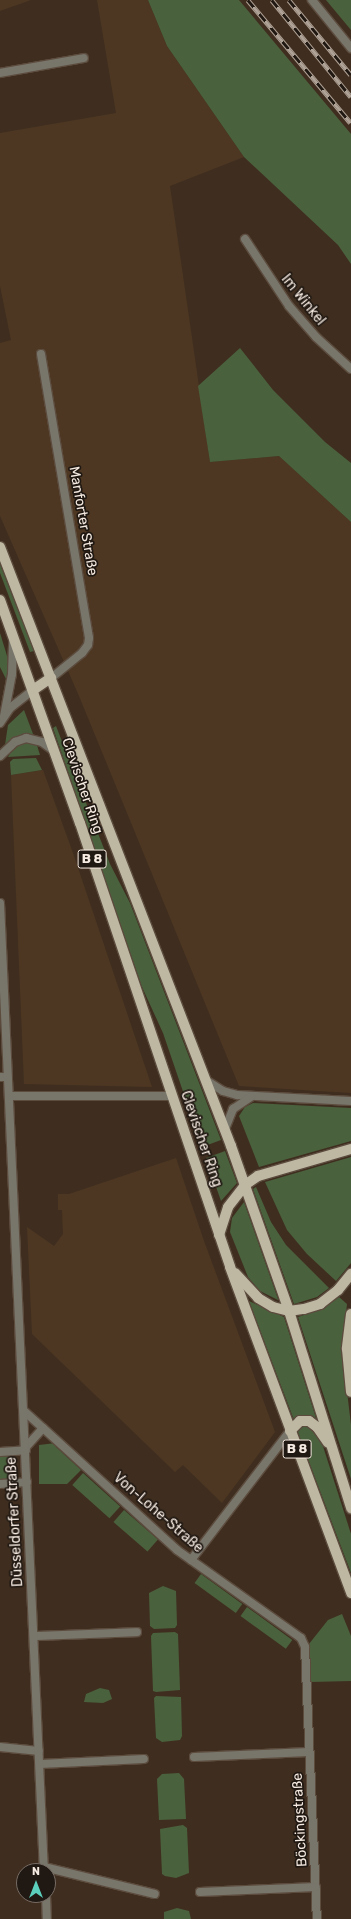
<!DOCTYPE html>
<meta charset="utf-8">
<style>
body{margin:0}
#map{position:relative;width:351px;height:1919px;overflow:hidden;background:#3f2e1f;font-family:Rubik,sans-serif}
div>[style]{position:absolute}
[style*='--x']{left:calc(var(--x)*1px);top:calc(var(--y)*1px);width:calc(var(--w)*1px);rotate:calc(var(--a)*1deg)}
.built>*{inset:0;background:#4d3722}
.green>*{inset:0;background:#4a613d;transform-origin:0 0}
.roads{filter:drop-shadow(1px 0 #5c4c3e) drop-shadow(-1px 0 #5c4c3e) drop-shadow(0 1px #5c4c3e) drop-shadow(0 -1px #5c4c3e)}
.minor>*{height:8px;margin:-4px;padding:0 4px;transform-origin:4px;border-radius:4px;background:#78756b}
.tertiary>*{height:8px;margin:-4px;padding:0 4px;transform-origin:4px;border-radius:4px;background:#78756b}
.primary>*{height:10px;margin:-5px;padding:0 5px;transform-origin:5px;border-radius:5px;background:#beb8a3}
.rail>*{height:4.5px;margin-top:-2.25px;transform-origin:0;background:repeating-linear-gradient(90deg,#201812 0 9px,#afa297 0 18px);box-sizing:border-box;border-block:1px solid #afa297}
span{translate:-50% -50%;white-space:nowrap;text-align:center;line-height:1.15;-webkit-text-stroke:3.5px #201812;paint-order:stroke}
.shield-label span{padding:1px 3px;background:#201812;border:1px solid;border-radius:3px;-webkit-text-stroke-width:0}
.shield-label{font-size:13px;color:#f6ebe2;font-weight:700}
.street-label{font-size:14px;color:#f6ebe2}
.north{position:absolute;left:16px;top:1863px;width:40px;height:40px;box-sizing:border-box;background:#201812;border:1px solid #766c65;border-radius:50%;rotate:0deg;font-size:11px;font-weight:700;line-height:16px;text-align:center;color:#f6ebe2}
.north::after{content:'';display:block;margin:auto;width:14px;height:18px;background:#5bcebc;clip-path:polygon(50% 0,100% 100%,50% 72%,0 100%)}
</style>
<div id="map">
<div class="built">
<div style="clip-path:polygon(0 0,31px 0,0 11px)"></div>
<div style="clip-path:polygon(97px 0,148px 0,167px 46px,244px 157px,170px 186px,210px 462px,279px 456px,351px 522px,351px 1093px,239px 1086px,79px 696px,0 516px,0 343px,11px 340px,0 286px,0 133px,116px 113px)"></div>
<div style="clip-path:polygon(43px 770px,73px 853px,152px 1087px,24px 1084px,11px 775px)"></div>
<div style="clip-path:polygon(176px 1158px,204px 1241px,275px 1432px,222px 1503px,183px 1465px,175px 1472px,32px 1334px,27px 1227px,54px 1246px,63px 1234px,62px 1210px,58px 1210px,58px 1194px,69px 1194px)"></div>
</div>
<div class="green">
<div style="clip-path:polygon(148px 0,239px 0,351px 134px,351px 264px,338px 245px,244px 157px,167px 46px)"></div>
<div style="clip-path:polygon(326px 0,351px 0,351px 30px)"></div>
<div style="clip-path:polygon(240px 348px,273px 390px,325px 442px,351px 463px,351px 522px,279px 456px,210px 462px,198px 386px)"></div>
<div style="clip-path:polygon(0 564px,34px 651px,30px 652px,0 573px)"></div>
<div style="clip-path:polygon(0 633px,8px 659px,7px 681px,0 667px)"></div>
<div style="clip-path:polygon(24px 710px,33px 734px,17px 737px,5px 745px,8px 725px)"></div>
<div style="clip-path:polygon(56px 726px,110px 864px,130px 903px,221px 1140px,202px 1147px,163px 1033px,142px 987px,53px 728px)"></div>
<div style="clip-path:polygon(26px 741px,36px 742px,40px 755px,8px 757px,14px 747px)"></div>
<div style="clip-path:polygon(36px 758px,42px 770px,11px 775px,10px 762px,13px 759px)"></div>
<div style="clip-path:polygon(253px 1103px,351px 1108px,351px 1141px,259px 1167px,239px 1116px,245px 1107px)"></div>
<div style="clip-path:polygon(225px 1151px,237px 1183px,221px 1201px,206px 1158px)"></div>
<div style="clip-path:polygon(351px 1157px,351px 1263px,336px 1281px,307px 1254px,287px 1230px,265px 1182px)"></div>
<div style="clip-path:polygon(256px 1187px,271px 1222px,286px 1245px,329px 1288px,317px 1297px,294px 1304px,253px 1189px)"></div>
<div style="clip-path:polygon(244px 1202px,278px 1299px,278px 1300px,260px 1291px,248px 1277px,230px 1232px,232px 1218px)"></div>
<div style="clip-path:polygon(339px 1297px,347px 1304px,342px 1349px,351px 1425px,351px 1479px,298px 1317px,322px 1309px)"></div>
<div style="clip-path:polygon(249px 1301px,284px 1317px,316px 1418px,306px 1415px,294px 1420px)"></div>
<div style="clip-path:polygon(303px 1425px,311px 1426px,321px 1440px,351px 1534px,351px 1573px,297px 1430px)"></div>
<div style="clip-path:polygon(56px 1443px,56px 1447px,81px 1470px,67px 1484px,39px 1484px,39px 1445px)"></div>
<div style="left:0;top:1454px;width:11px;height:25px"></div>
<div style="left:83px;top:1473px;width:50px;height:16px;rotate:42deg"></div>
<div style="left:124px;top:1510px;width:45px;height:16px;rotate:41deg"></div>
<div style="left:201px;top:1574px;width:51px;height:11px;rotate:36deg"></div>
<div style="clip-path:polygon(163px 1586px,176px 1591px,177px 1625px,175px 1628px,154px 1629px,150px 1626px,149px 1593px)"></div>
<div style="left:247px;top:1607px;width:56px;height:11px;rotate:36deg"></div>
<div style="clip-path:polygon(342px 1614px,351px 1636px,351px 1681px,310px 1682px,309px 1644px,328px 1620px)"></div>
<div style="clip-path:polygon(175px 1632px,178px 1634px,180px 1690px,156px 1692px,153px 1691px,151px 1636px,153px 1633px)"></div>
<div style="clip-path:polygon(100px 1688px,109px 1690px,112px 1699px,103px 1703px,84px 1702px,86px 1694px)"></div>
<div style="clip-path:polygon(156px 1696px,181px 1697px,182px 1736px,180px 1740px,162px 1742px,156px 1738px,154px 1698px)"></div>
<div style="clip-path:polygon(179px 1773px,184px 1779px,186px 1819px,159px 1820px,157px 1779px,162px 1774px)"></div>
<div style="clip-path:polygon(183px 1825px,187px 1828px,189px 1873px,176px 1878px,165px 1876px,162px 1874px,160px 1829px)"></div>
<div style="clip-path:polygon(177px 1908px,189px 1911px,191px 1919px,164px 1919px,164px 1912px)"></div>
</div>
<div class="roads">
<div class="minor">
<div style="--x:0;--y:73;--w:85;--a:-10.1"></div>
<div style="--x:245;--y:239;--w:80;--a:56.7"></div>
<div style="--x:289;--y:306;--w:41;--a:48.9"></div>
<div style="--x:316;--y:337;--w:47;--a:42.4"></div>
<div style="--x:41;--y:354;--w:288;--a:80.4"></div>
<div style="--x:89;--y:638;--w:7;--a:98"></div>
<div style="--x:88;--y:645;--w:10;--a:127"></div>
<div style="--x:82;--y:653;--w:40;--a:141"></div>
<div style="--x:0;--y:1077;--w:7;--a:0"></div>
<div style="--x:207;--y:1081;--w:19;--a:32"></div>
<div style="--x:223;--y:1091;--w:15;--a:16"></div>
<div style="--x:237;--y:1095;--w:114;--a:3"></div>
<div style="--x:9;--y:1096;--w:162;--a:0"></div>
<div style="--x:225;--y:1129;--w:22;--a:-68"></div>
<div style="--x:233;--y:1109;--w:22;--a:-34"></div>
<div style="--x:24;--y:1411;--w:25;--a:42"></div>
<div style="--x:26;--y:1447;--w:25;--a:-48"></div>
<div style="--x:43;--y:1428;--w:181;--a:42.3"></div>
<div style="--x:177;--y:1550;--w:152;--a:35.4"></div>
<div style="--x:301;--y:1638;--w:10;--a:66"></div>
<div style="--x:305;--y:1647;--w:272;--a:87.5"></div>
<div style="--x:0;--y:1452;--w:26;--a:-4"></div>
<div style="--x:0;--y:1484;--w:27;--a:-4"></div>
<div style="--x:191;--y:1560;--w:163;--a:-52.5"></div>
<div style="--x:34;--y:1636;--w:103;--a:-2.2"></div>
<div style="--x:0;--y:1747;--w:39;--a:6"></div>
<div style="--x:194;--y:1757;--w:115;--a:-2.5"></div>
<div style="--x:40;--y:1764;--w:104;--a:-2.8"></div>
<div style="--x:44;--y:1867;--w:114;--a:13.7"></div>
<div style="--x:200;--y:1892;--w:116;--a:-2.5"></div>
</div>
<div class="tertiary">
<div style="--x:312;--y:0;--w:62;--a:50.9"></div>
<div style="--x:4;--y:716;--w:43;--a:-79.2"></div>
<div style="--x:12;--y:674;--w:32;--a:-88"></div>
<div style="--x:0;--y:723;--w:18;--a:-56"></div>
<div style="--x:10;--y:708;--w:29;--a:-38"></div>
<div style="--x:0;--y:756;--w:21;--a:-43"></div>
<div style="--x:15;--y:742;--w:12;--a:-20"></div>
<div style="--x:26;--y:738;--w:16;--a:14"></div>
<div style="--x:42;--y:742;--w:15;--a:37"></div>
<div style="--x:0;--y:903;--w:969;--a:87.4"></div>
<div style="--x:46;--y:1895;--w:24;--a:88"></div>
</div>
<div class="primary">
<div style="--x:0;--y:547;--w:642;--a:68.91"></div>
<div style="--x:231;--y:1146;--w:175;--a:70.6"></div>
<div style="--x:289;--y:1311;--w:207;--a:72.5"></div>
<div style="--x:0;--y:600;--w:237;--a:70.3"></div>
<div style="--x:80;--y:823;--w:469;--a:71.3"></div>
<div style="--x:230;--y:1267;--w:348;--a:69.6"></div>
<div style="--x:33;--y:690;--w:22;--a:-34"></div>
<div style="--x:219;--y:1235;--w:29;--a:-72"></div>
<div style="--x:228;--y:1207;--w:28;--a:-52"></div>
<div style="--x:245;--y:1185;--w:16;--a:-35"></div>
<div style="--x:258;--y:1176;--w:97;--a:-16.2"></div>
<div style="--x:235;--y:1273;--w:34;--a:47"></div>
<div style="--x:258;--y:1298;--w:17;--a:31"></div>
<div style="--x:273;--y:1307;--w:16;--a:14"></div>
<div style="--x:289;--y:1311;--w:15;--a:-8"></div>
<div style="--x:304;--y:1309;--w:17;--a:-17"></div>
<div style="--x:320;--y:1304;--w:23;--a:-38"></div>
<div style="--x:338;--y:1290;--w:21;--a:-51"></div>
<div style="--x:351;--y:1314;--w:35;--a:97"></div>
<div style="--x:347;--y:1349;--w:43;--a:84.7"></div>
<div style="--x:290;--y:1431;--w:14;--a:-45"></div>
<div style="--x:300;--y:1421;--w:9;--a:0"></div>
<div style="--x:309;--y:1421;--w:10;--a:37"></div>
<div style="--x:317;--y:1427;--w:19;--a:55"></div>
</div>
</div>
<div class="rail">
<div style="--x:248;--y:0;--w:160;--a:50.1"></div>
<div style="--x:272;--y:0;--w:125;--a:50.8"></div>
<div style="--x:289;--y:0;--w:97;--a:50.4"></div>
</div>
<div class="shield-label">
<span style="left:92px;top:859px">B 8</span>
<span style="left:297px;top:1449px">B 8</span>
</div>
<div class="street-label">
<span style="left:303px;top:300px;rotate:51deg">Im Winkel</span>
<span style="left:83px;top:521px;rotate:80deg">Manforter Straße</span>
<span style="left:82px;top:786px;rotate:71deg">Clevischer Ring</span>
<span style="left:201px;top:1139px;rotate:71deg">Clevischer Ring</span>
<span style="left:158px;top:1513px;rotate:41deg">Von-Lohe-Straße</span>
<span style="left:15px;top:1522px;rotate:-93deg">Düsseldorfer Straße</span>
<span style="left:300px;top:1820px;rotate:-93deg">Böckingstraße</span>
</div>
<div class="north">N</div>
</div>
